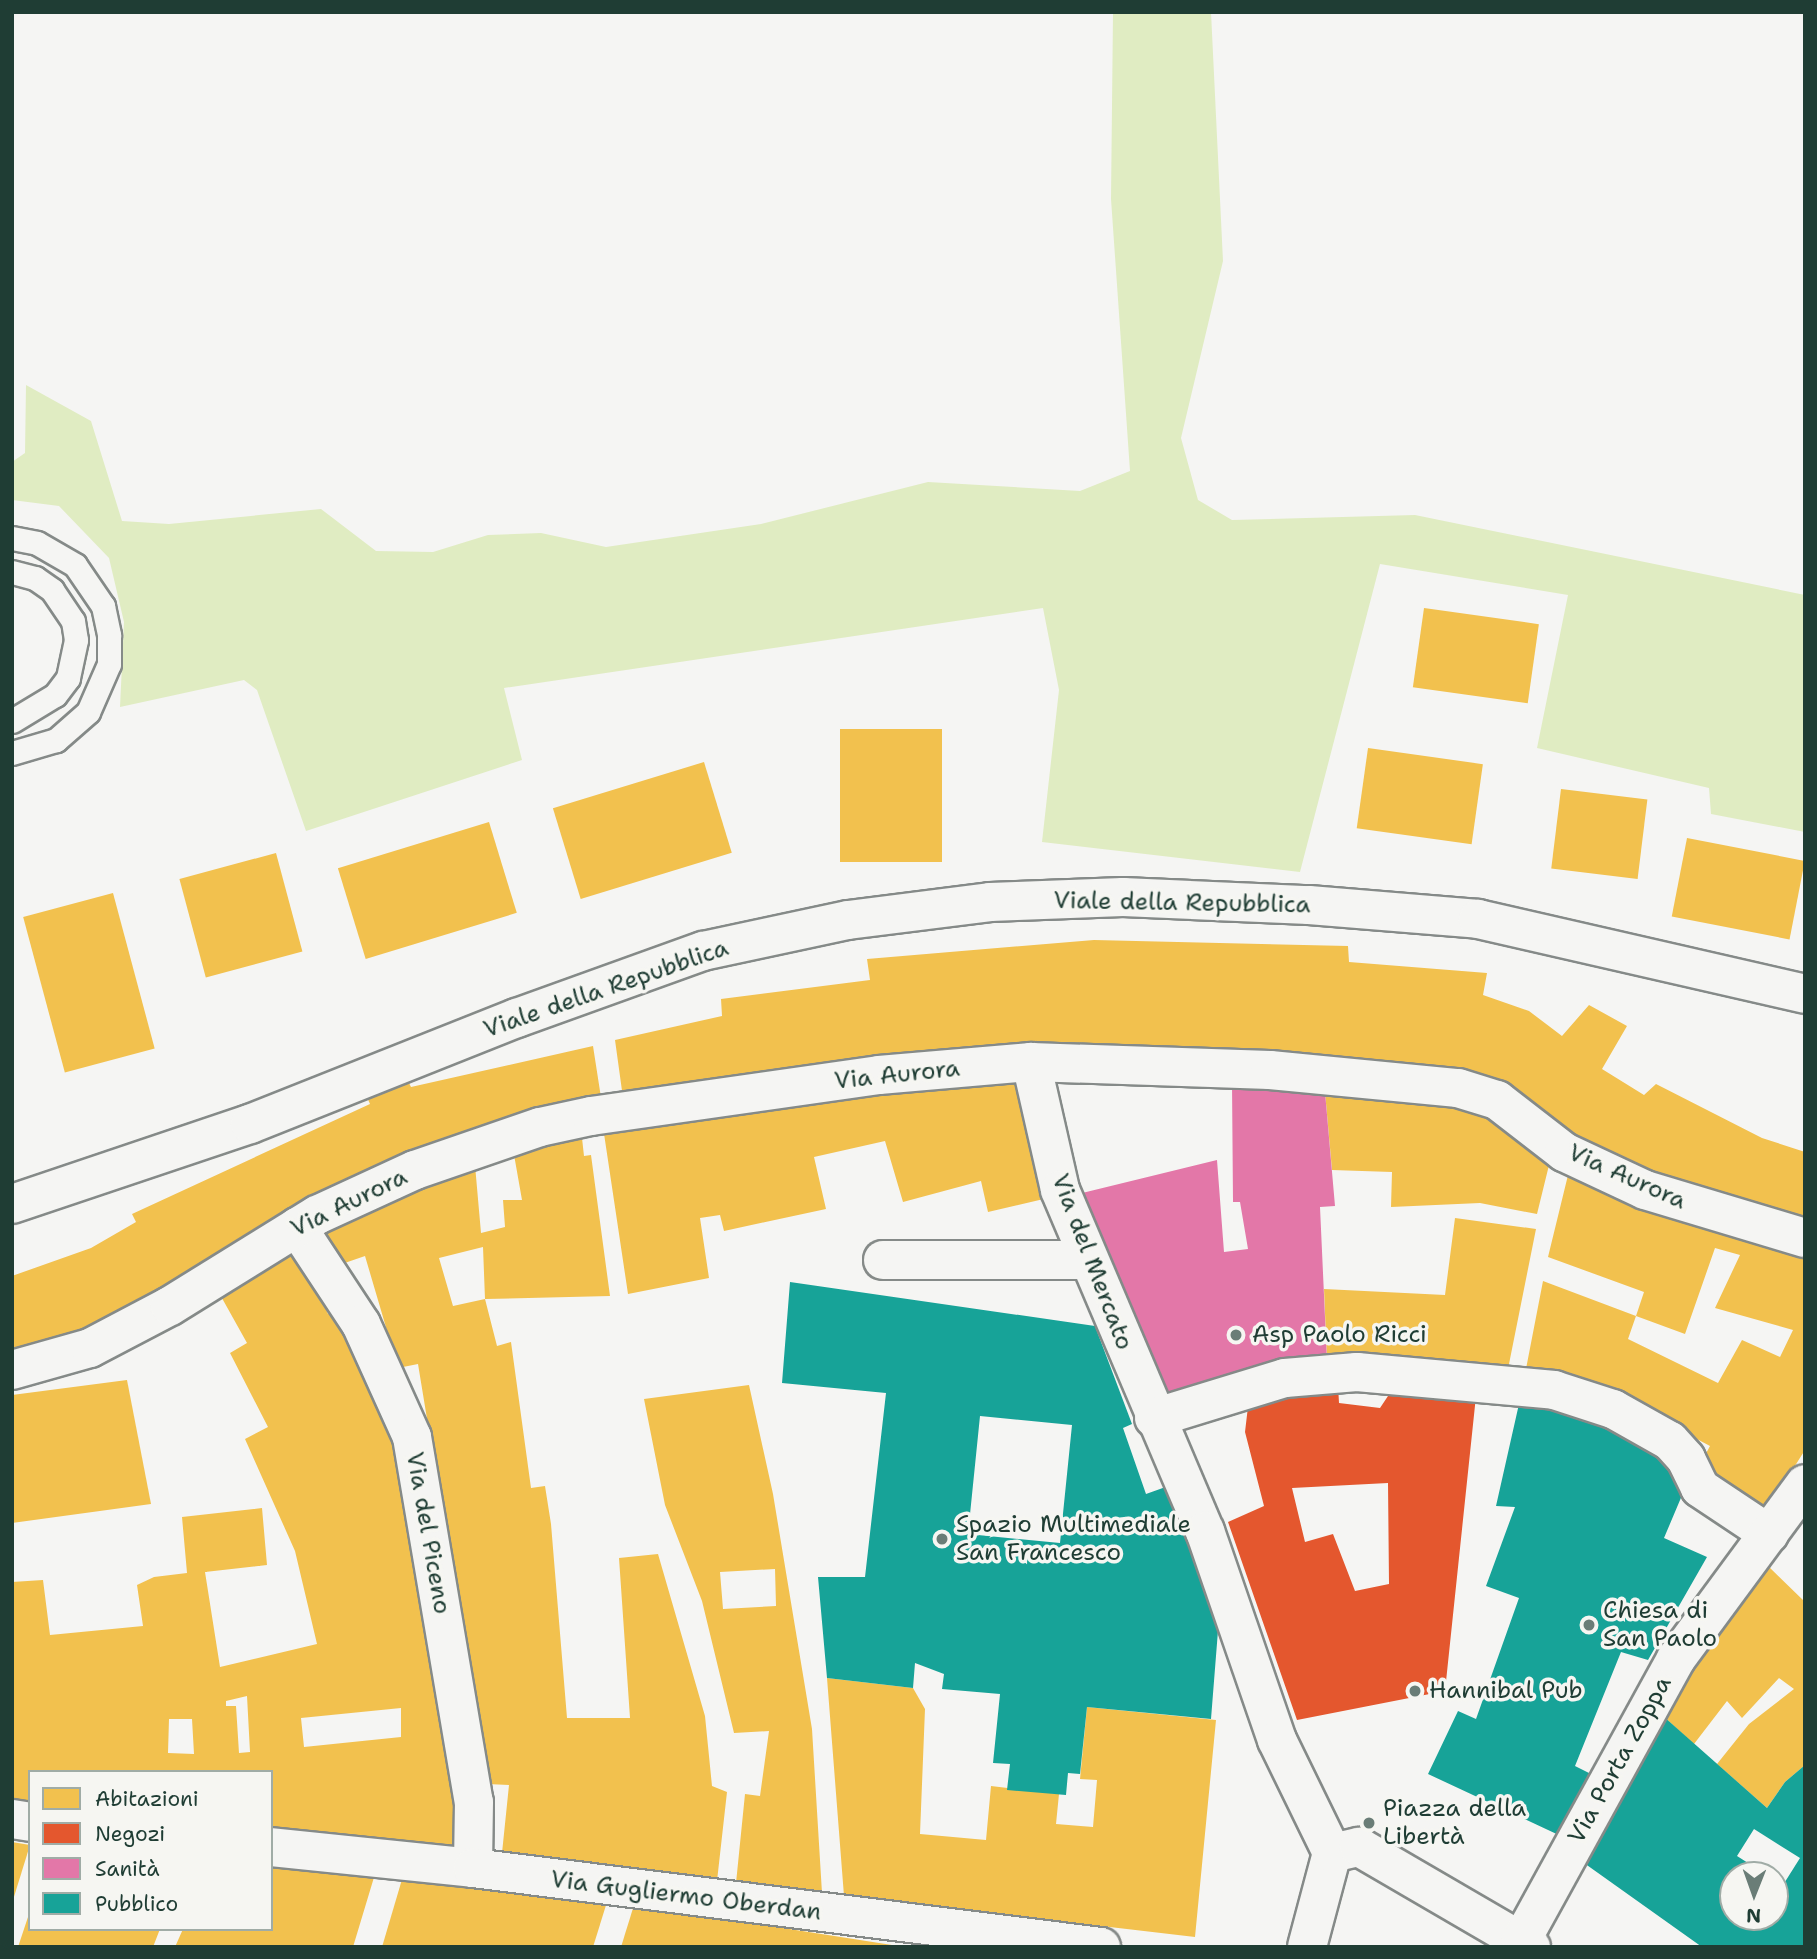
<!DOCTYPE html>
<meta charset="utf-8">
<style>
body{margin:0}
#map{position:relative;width:1817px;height:1959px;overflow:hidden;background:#f5f5f3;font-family:"Shantell Sans",sans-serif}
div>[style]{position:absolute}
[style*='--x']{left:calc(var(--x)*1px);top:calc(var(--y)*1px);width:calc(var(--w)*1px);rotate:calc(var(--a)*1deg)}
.green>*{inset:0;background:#e0ecc2}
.homes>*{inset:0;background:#f2c14e;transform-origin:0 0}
.shops>*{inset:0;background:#e4572e}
.health>*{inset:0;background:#e377a8}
.public>*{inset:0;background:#17a398}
.roads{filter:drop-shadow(2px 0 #858a88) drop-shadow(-2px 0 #858a88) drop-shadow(0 2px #858a88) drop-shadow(0 -2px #858a88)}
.service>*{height:23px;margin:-11.5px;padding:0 11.5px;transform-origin:11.5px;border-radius:11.5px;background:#f5f5f3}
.minor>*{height:38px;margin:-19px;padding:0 19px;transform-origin:19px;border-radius:19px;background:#f5f5f3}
.dots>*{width:19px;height:19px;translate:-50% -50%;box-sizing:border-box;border:4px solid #f6f6f2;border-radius:50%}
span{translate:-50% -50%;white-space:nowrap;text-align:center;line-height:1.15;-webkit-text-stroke:7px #f6f6f2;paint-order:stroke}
.street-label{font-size:24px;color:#1f3d34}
.poi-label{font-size:24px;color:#1f3d34}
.left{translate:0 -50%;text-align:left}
.frame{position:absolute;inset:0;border:14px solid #1f3d34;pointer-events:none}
.legend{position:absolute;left:28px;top:1770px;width:245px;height:161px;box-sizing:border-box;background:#f6f6f2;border:2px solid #a0aca6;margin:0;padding:9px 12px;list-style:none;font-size:21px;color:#1f3d34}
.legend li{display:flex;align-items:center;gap:14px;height:35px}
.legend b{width:35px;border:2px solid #a0aca6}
.north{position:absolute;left:1719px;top:1861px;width:70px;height:70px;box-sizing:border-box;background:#f6f6f2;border:2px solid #a0aca6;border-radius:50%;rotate:181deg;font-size:19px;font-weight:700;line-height:28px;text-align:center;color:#1f3d34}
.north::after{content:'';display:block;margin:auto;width:24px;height:32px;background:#6a7d77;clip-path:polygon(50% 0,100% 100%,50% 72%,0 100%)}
</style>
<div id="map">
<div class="green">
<div style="clip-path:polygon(1113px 12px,1211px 12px,1223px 261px,1181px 438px,1198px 500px,1232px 520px,1415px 515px,1805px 595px,1805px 832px,1711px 814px,1709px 788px,1537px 748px,1568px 595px,1380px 564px,1300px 872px,1042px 842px,1059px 690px,1043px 608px,504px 688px,522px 760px,306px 831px,257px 690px,244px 680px,120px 707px,124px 622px,109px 558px,59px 506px,12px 500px,12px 462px,25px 453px,26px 385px,91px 421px,122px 521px,169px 524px,321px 509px,376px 551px,433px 552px,488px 535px,541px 533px,606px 547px,761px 524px,928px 482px,1080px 491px,1130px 471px,1111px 199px)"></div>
</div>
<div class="homes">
<div style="left:1424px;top:608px;width:116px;height:80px;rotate:8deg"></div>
<div style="left:942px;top:729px;width:133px;height:102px;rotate:90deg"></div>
<div style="left:1368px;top:748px;width:116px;height:81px;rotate:8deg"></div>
<div style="left:704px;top:762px;width:95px;height:158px;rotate:73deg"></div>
<div style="left:1561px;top:789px;width:87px;height:80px;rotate:7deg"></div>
<div style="left:489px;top:822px;width:95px;height:158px;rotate:73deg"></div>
<div style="left:1687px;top:838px;width:120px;height:80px;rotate:11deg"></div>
<div style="left:276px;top:853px;width:102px;height:100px;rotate:75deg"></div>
<div style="left:113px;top:893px;width:161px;height:93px;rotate:75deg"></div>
<div style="clip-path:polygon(1094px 940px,1348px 946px,1349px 962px,1487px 973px,1483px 995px,1529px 1011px,1562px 1036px,1589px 1005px,1627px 1026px,1602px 1069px,1644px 1095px,1656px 1084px,1762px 1138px,1805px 1152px,1805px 1227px,1733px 1208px,1569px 1139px,1274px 1054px,623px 1098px,615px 1040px,722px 1016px,721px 999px,870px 980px,867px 959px)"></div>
<div style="clip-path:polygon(593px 1046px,602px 1104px,123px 1312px,67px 1336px,12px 1351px,12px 1276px,91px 1248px,136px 1222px,132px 1214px,370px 1104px,366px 1095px,407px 1079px,411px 1087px)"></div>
<div style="clip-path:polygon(1023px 1078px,1048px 1198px,988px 1212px,981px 1181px,903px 1202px,885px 1141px,814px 1157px,826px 1209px,724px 1231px,720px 1215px,700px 1218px,709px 1278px,628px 1294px,603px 1127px)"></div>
<div style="clip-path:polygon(1325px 1092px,1444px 1102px,1498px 1118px,1551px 1157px,1537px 1214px,1480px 1203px,1391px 1207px,1392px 1172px,1332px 1170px)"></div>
<div style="clip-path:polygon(581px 1129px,584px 1156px,591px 1155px,610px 1296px,485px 1299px,483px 1247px,439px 1258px,453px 1306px,485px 1299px,497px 1346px,511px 1342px,531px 1488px,545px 1486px,551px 1524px,567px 1718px,630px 1718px,619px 1558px,658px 1554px,705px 1716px,712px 1786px,727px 1792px,717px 1881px,502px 1853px,509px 1785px,487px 1784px,418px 1364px,398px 1368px,365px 1256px,336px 1266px,317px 1233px,475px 1165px,481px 1233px,505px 1227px,503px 1200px,522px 1200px,513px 1149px)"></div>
<div style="clip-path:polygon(evenodd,1569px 1171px,1805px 1250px,1805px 1450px,1763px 1516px,1696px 1472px,1710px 1446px,1646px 1412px,1525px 1374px,1543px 1281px,1636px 1316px,1644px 1292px,1548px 1257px,1569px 1171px,1715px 1248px,1740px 1255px,1715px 1308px,1793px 1330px,1780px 1357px,1742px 1340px,1718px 1383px,1628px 1339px,1636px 1316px,1685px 1334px,1715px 1248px)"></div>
<div style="clip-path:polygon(1455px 1218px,1536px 1229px,1507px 1374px,1327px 1361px,1324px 1289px,1445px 1295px)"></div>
<div style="clip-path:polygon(evenodd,290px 1244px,312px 1276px,328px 1314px,343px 1310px,399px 1442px,447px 1705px,459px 1848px,271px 1832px,271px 1772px,30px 1772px,30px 1805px,12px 1803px,12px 1582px,43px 1580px,50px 1635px,143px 1626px,137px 1585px,154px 1577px,187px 1573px,182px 1517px,262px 1508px,267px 1565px,205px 1572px,220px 1667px,317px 1644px,295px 1551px,245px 1439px,268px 1427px,230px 1353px,247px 1343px,218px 1291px,290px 1244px,247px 1696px,250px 1752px,239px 1753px,236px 1706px,226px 1706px,226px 1701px,247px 1696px,290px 1244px,401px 1708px,401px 1737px,304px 1747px,301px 1718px,401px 1708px,290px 1244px,169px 1719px,192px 1719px,194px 1754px,168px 1753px,169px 1719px)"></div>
<div style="clip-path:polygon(127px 1380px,151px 1504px,12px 1523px,12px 1395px)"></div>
<div style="clip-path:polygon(evenodd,749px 1385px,773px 1494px,812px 1729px,822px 1893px,736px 1883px,745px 1794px,760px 1796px,769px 1731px,734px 1733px,702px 1601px,665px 1505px,644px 1399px,749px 1385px,775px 1569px,776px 1606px,723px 1609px,720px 1572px,775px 1569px)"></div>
<div style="clip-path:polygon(1765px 1563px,1805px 1602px,1805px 1765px,1785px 1782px,1767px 1808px,1717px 1764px,1749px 1724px,1794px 1689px,1779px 1678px,1742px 1718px,1727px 1701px,1694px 1744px,1663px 1716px,1689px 1669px)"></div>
<div style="clip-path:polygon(827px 1678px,913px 1688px,925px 1709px,920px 1834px,986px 1840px,991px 1786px,1059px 1794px,1056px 1824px,1093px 1827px,1097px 1780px,1080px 1779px,1087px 1707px,1216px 1720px,1195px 1937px,844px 1896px)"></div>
<div style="clip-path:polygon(12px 1842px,30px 1845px,13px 1900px,12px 1900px)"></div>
<div style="clip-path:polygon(271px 1863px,375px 1874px,353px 1947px,175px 1947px,183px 1929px,271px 1929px)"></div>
<div style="clip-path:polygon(403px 1876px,607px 1902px,593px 1947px,382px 1947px)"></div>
<div style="clip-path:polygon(634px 1905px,892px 1945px,892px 1947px,621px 1947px)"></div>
<div style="clip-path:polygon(29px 1914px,30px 1929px,160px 1929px,153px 1947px,18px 1947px)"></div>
</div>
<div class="shops">
<div style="clip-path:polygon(evenodd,1338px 1385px,1339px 1403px,1380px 1408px,1394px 1387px,1476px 1396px,1445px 1691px,1297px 1720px,1228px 1522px,1264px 1506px,1245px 1432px,1249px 1398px,1338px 1385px,1388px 1483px,1389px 1584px,1355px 1591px,1333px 1534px,1305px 1542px,1292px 1488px,1388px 1483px)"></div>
</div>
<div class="health">
<div style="clip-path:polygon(1232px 1084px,1325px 1092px,1335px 1206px,1320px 1207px,1327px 1361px,1160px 1403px,1074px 1195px,1217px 1160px,1224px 1252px,1248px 1249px,1240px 1202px,1233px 1202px)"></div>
</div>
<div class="public">
<div style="clip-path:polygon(evenodd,790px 1282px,1095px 1326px,1132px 1424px,1123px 1428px,1146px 1494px,1174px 1484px,1219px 1618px,1211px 1719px,1087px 1707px,1080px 1774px,1068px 1773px,1066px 1795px,1007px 1790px,1010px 1764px,993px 1763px,1000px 1694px,942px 1689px,944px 1674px,915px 1663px,913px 1688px,827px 1678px,818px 1577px,865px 1577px,886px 1393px,782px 1383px,790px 1282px,980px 1416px,1072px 1425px,1060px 1543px,968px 1534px,980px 1416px)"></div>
<div style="clip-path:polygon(1521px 1395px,1652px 1439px,1683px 1493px,1664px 1538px,1707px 1557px,1648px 1660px,1621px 1652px,1575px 1766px,1593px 1775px,1563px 1837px,1428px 1774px,1458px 1711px,1476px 1719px,1519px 1598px,1486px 1586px,1515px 1507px,1496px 1506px)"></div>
<div style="clip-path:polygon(evenodd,1663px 1716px,1767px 1808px,1785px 1782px,1805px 1765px,1805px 1947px,1702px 1947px,1584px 1863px,1663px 1716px,1754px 1829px,1800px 1858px,1783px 1885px,1775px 1880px,1775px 1917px,1733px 1917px,1733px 1875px,1767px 1875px,1737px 1856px,1754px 1829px)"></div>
</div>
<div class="roads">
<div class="service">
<div style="--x:12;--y:538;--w:25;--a:11"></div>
<div style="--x:37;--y:543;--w:44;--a:30.1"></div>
<div style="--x:75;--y:565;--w:50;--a:55.7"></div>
<div style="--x:103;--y:606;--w:30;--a:78"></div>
<div style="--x:109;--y:635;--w:29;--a:90"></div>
<div style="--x:109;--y:664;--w:52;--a:113.6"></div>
<div style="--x:88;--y:712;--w:43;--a:138.8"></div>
<div style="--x:56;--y:740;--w:46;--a:163.5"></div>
<div style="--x:12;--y:572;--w:24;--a:15"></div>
<div style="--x:35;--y:578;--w:21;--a:35"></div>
<div style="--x:52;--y:590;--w:37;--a:56"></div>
<div style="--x:73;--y:621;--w:19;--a:81"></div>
<div style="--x:76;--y:640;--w:39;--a:102"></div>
<div style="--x:68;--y:678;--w:21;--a:127"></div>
<div style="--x:55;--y:695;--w:50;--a:148.8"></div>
</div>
<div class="minor">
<div style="--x:1031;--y:1062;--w:131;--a:77.2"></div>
<div style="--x:1060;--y:1190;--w:371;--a:67"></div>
<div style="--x:1205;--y:1531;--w:221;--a:71"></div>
<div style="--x:1277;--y:1740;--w:126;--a:64"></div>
<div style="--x:1332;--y:1853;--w:97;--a:104.9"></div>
<div style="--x:12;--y:1204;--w:251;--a:-18.6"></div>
<div style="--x:250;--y:1124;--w:287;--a:-21.7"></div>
<div style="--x:517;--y:1018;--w:198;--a:-19.8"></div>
<div style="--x:703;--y:951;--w:148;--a:-12.1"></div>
<div style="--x:848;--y:920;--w:143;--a:-7.2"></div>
<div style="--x:990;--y:902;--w:133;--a:-2.2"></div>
<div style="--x:1123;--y:897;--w:186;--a:2.5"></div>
<div style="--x:1309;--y:905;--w:170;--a:4.7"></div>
<div style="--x:1478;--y:919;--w:335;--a:12.9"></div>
<div style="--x:297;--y:1227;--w:116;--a:56.6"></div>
<div style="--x:361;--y:1324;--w:124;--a:65.7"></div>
<div style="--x:412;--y:1437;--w:370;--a:80.4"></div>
<div style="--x:474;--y:1802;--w:66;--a:90.9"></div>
<div style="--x:883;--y:1260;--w:206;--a:0"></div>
<div style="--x:12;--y:1370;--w:81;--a:-15.8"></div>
<div style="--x:90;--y:1348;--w:90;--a:-27.7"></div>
<div style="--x:170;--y:1306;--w:173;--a:-31.8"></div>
<div style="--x:317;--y:1215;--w:108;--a:-24.7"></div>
<div style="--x:415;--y:1170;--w:132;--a:-19"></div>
<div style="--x:540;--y:1127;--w:52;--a:-12.2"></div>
<div style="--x:591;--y:1116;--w:291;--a:-8.1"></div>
<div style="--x:879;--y:1075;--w:153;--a:-4.9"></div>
<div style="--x:1031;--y:1062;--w:239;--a:1.9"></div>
<div style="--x:1270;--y:1070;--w:189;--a:5.5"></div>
<div style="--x:1458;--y:1088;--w:41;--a:17.1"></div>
<div style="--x:1497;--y:1100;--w:85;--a:37.8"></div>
<div style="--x:1564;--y:1152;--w:89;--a:25.1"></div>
<div style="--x:1645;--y:1190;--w:167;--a:16.7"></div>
<div style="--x:1154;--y:1418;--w:137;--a:-17"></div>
<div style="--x:1285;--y:1378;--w:72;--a:-4.8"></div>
<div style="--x:1357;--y:1372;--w:198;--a:5.2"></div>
<div style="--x:1554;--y:1390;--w:62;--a:17.9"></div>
<div style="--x:1613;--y:1409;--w:65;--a:29.3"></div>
<div style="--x:1670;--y:1441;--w:24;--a:48"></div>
<div style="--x:1686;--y:1459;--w:32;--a:64"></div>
<div style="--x:1700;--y:1488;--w:83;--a:33.7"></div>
<div style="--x:12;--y:1819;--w:18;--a:9"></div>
<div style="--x:271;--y:1847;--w:203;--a:5.9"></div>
<div style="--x:473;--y:1868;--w:633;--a:7.17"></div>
<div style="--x:1332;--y:1853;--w:28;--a:-13"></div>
<div style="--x:1359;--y:1847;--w:199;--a:30.2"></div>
<div style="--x:1521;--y:1941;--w:322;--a:-61.2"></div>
<div style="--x:1676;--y:1659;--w:217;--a:-53.6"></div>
</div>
</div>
<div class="dots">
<div style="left:1236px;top:1335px;background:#6a7d77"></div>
<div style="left:942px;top:1539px;background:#6a7d77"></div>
<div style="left:1589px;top:1625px;background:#6a7d77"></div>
<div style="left:1415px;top:1691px;background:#6a7d77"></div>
<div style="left:1369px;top:1823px;background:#6a7d77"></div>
</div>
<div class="street-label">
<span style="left:1182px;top:903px;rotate:1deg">Viale della Repubblica</span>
<span style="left:606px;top:989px;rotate:-19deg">Viale della Repubblica</span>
<span style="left:897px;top:1075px;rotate:-6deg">Via Aurora</span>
<span style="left:1627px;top:1177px;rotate:24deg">Via Aurora</span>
<span style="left:349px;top:1203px;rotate:-26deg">Via Aurora</span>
<span style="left:1092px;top:1262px;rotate:69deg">Via del Mercato</span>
<span style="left:428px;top:1533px;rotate:80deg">Via del Piceno</span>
<span style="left:1620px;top:1760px;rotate:-61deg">Via Porta Zoppa</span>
<span style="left:686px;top:1896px;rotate:7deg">Via Gugliermo Oberdan</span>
</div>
<div class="poi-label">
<span class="left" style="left:1252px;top:1335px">Asp Paolo Ricci</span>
<span class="left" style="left:956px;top:1539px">Spazio Multimediale<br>San Francesco</span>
<span class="left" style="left:1603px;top:1625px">Chiesa di<br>San Paolo</span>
<span class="left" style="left:1429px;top:1691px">Hannibal Pub</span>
<span class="left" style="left:1383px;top:1823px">Piazza della<br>Libertà</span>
</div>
<div class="frame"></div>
<ul class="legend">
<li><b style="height:19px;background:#f2c14e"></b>Abitazioni</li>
<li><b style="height:19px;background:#e4572e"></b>Negozi</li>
<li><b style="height:19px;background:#e377a8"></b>Sanità</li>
<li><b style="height:19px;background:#17a398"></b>Pubblico</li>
</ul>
<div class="north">N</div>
</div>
